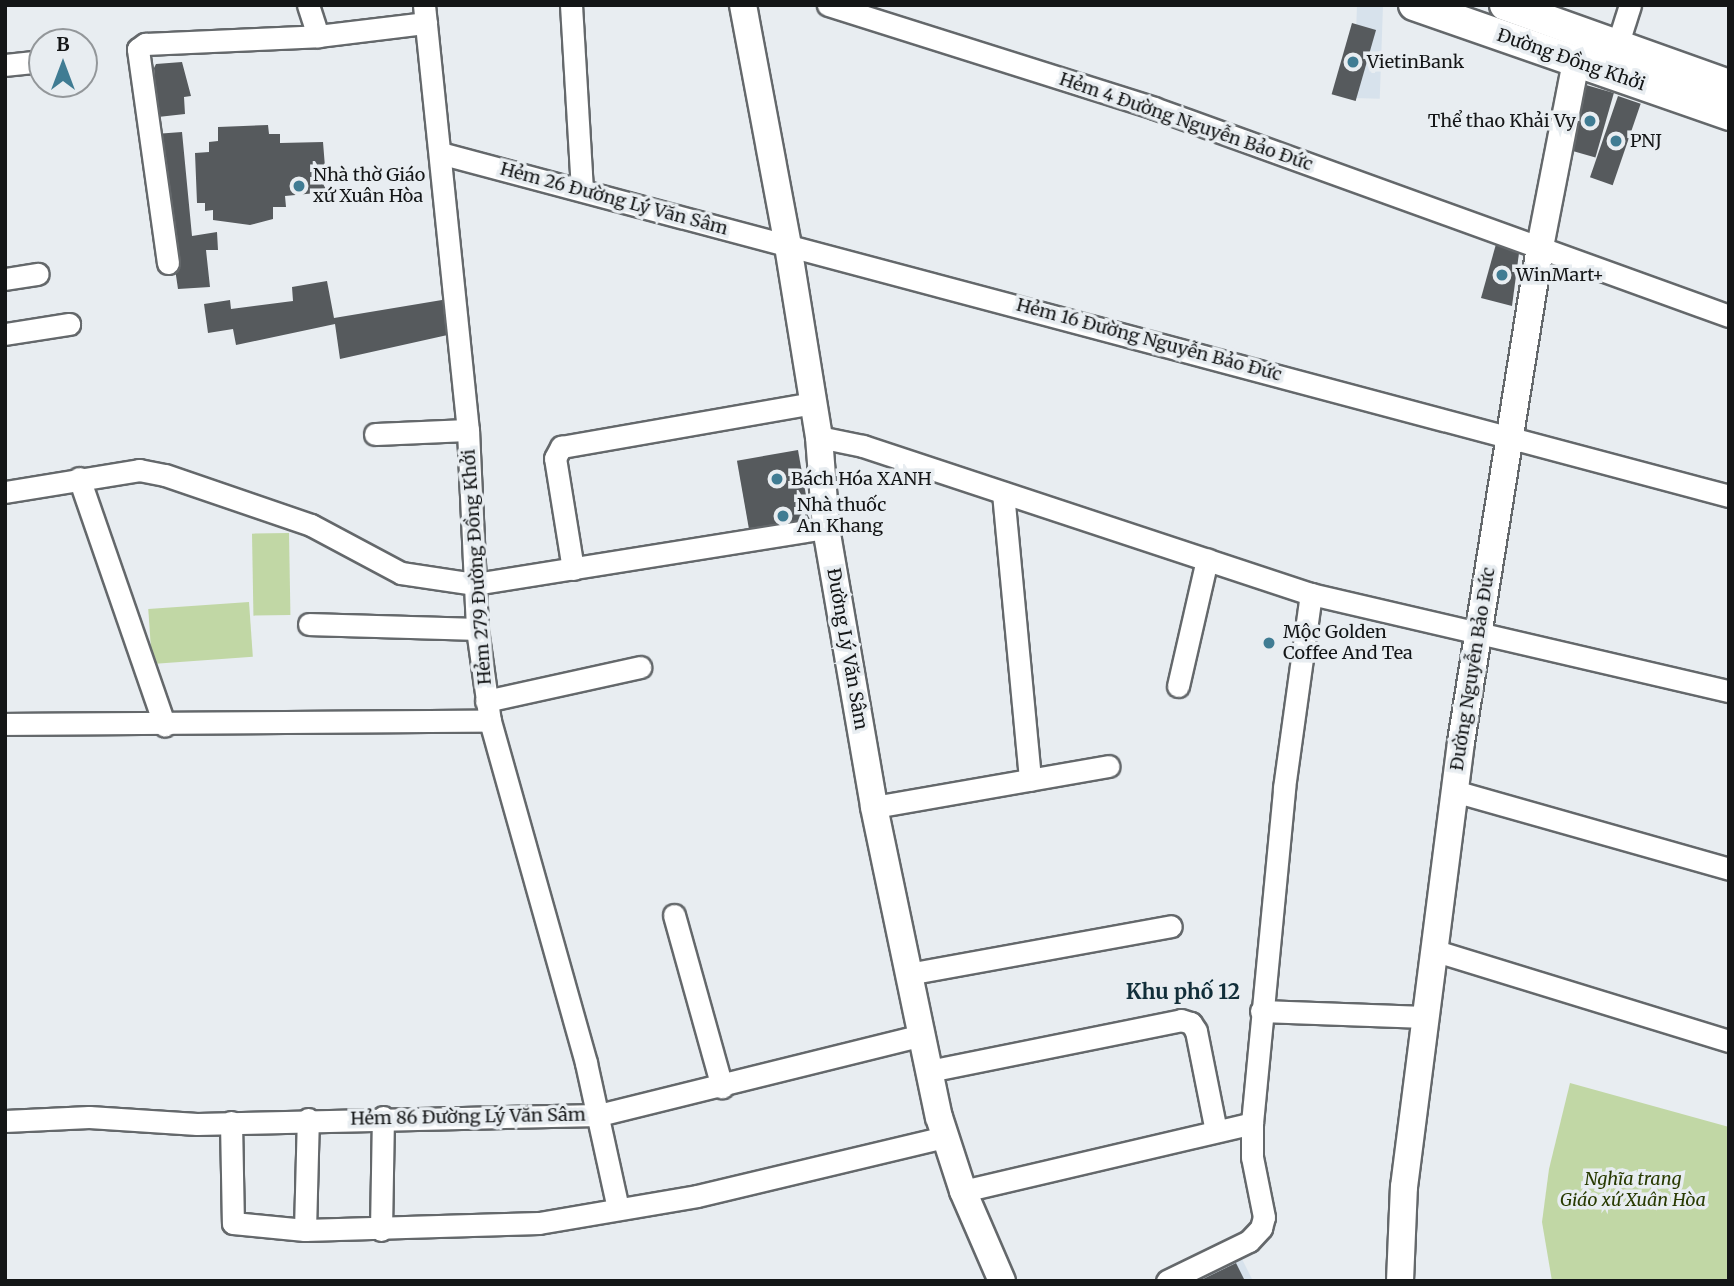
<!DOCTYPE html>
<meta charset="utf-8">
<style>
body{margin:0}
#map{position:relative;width:1734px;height:1286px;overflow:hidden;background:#e8edf1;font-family:Merriweather,serif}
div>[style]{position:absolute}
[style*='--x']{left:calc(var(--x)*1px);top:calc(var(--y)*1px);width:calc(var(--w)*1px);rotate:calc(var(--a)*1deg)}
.built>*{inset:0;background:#d7e2ec;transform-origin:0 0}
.green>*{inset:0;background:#c1d7a5;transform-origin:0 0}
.building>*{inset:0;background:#565a5d;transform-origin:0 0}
.roads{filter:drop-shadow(2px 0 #64686b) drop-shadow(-2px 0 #64686b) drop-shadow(0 2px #64686b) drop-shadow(0 -2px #64686b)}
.minor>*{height:21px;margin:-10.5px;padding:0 10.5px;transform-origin:10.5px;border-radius:10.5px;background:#fff}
.tertiary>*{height:26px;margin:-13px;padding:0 13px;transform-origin:13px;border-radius:13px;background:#fff}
.secondary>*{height:30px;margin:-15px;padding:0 15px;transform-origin:15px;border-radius:15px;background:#fff}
.dots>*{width:19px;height:19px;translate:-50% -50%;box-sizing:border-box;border:4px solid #e8edf1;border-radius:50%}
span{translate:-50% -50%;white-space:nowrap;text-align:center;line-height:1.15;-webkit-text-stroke:7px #e8edf1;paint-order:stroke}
.street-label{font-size:18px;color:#141617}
.poi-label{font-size:18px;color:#141617}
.left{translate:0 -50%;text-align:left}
.right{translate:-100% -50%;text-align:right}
.park-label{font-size:18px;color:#283a01;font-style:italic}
.quarter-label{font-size:21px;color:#112e39;font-weight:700}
.frame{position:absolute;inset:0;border:7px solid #141617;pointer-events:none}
.north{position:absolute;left:28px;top:28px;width:70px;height:70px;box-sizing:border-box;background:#e8edf1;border:2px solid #93979a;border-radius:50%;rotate:0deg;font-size:19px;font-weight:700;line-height:28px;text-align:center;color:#141617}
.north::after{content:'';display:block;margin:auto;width:24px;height:32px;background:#407c93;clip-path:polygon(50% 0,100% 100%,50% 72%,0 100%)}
</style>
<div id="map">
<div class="built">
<div style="left:1357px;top:5px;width:26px;height:93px;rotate:2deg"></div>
<div style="clip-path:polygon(1239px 1253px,1253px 1281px,1183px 1281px)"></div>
</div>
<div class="green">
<div style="left:289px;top:533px;width:82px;height:37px;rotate:89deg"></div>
<div style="left:249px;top:602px;width:55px;height:101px;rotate:86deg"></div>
<div style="clip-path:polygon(1570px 1083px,1729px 1127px,1729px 1281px,1552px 1281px,1542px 1222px,1549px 1169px)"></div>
</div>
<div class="building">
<div style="left:1352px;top:23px;width:25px;height:74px;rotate:16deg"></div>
<div style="clip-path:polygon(182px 62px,191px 96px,184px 97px,185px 114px,158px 117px,154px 68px,156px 64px)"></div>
<div style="left:1586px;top:85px;width:29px;height:67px;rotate:16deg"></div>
<div style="left:1618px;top:96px;width:24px;height:86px;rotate:19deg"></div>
<div style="clip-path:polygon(268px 125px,269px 134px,280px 134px,280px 143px,323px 142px,327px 192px,285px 196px,286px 207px,273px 207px,273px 219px,250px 225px,213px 220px,213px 210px,205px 211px,205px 203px,197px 203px,195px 153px,209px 152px,209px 142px,218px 141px,218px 127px)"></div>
<div style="clip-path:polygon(182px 132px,192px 236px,217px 232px,218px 250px,206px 250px,210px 287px,178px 289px,155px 134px)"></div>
<div style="clip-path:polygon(1496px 244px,1519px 253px,1512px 306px,1481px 298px)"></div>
<div style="clip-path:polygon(327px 281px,334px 318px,448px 299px,452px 334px,340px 359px,335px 324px,236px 345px,233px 329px,208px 333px,204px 304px,230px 300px,231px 309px,293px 301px,292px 287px)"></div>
<div style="left:798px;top:450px;width:75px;height:62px;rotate:80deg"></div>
<div style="clip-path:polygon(1236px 1263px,1245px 1281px,1199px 1281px)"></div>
</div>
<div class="roads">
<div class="minor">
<div style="--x:308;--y:5;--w:33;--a:72"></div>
<div style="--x:424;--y:5;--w:427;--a:84.1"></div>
<div style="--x:468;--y:430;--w:199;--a:87.4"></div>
<div style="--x:477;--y:629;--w:93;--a:82"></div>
<div style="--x:490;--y:721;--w:355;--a:74.3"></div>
<div style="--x:586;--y:1063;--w:148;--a:77.6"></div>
<div style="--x:571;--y:5;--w:185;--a:86.6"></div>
<div style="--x:828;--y:5;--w:342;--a:17.5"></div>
<div style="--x:1154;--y:108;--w:611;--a:19.89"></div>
<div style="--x:1617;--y:46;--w:43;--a:-72.4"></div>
<div style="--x:5;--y:65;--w:37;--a:-6"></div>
<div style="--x:440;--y:153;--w:1334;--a:14.9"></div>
<div style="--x:168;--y:263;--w:216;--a:-98"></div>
<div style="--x:138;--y:49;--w:9;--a:-36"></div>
<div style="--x:145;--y:44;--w:173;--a:-2.6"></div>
<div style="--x:318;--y:36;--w:109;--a:-6.9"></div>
<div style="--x:5;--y:279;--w:33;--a:-9"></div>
<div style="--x:5;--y:334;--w:65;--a:-8.9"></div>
<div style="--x:375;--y:434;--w:93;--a:-2.5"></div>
<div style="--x:819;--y:437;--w:45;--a:11.6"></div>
<div style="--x:863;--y:446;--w:472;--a:18.3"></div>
<div style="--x:1311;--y:594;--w:429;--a:13.1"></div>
<div style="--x:79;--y:478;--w:262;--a:70.9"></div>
<div style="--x:5;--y:492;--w:136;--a:-9.3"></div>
<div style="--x:139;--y:470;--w:26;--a:11"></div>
<div style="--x:165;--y:475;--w:154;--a:18.9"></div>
<div style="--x:311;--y:525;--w:102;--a:28.1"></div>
<div style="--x:401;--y:573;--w:75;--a:8.5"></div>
<div style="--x:475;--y:584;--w:355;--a:-9.1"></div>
<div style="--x:1003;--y:493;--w:288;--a:84.6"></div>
<div style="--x:573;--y:569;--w:112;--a:-99.2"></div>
<div style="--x:555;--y:458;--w:13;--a:-61"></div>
<div style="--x:561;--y:447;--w:255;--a:-9.9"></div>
<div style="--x:309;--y:624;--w:168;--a:1.7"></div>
<div style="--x:1178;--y:686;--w:130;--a:-77.1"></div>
<div style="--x:486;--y:701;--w:158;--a:-12.4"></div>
<div style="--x:5;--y:724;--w:485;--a:-0.4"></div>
<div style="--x:1454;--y:791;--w:286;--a:15.8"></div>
<div style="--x:874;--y:807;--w:238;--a:-9.9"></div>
<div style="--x:674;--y:915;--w:179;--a:74.4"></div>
<div style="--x:1433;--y:950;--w:310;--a:17.1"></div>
<div style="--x:908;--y:974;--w:267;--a:-10.3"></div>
<div style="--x:1261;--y:1011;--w:164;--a:2.1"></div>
<div style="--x:929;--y:1071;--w:257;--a:-11.4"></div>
<div style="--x:1181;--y:1020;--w:10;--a:17"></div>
<div style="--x:1191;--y:1023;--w:9;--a:58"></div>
<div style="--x:1196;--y:1031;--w:102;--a:78.7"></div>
<div style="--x:5;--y:1121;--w:84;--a:-2.7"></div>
<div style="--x:89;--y:1117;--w:108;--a:3.7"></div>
<div style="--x:197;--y:1124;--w:402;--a:-1.3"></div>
<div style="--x:599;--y:1115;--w:333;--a:-13.9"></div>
<div style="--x:231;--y:1122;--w:101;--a:88.9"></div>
<div style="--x:233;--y:1223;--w:72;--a:5.6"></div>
<div style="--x:305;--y:1230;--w:234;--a:-1.7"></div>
<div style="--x:539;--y:1223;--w:160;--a:-9.7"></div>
<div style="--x:697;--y:1196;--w:255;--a:-13.4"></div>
<div style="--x:963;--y:1191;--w:297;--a:-13.2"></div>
<div style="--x:1252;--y:1123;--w:337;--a:-84.5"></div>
<div style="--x:1284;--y:788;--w:196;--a:-82.1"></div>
<div style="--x:305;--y:1230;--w:111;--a:-88.5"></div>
<div style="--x:381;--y:1230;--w:113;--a:-89"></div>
<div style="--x:1167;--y:1281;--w:91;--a:-26"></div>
<div style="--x:1249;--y:1241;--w:18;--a:-47"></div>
<div style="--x:1261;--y:1228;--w:11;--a:-75"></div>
<div style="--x:1264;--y:1217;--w:61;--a:-101.3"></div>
<div style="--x:1252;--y:1157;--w:34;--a:-90"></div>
</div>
<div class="tertiary">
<div style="--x:743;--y:5;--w:245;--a:79.4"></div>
<div style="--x:788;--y:246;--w:193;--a:80.8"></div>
<div style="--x:819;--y:437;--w:91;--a:85.6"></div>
<div style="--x:826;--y:528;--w:283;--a:80.2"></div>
<div style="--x:874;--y:807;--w:317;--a:78.2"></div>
<div style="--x:939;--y:1117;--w:78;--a:72"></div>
<div style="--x:963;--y:1191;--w:98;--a:66.6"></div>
<div style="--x:1400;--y:1281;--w:94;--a:-87.6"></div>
<div style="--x:1404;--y:1187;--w:449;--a:-82.7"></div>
<div style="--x:1461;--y:742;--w:501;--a:-80.93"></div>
<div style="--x:1540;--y:247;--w:189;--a:-79"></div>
</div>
<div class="secondary">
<div style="--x:1414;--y:5;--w:334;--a:19.2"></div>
<div style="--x:1505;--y:5;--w:238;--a:19.7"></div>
</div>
</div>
<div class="dots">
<div style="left:1353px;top:62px;background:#407c93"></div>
<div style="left:1590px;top:121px;background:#407c93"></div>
<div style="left:1616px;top:141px;background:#407c93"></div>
<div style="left:299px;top:186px;background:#407c93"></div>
<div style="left:1502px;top:275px;background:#407c93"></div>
<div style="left:777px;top:479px;background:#407c93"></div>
<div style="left:783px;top:516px;background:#407c93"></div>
<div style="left:1269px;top:643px;background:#407c93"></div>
</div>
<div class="street-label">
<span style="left:1571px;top:60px;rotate:19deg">Đường Đồng Khởi</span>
<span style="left:1186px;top:122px;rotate:19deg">Hẻm 4 Đường Nguyễn Bảo Đức</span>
<span style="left:614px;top:199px;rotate:15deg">Hẻm 26 Đường Lý Văn Sâm</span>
<span style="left:1149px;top:340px;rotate:15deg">Hẻm 16 Đường Nguyễn Bảo Đức</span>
<span style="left:477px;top:567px;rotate:-94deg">Hẻm 279 Đường Đồng Khởi</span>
<span style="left:847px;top:649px;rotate:80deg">Đường Lý Văn Sâm</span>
<span style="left:1473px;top:669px;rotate:-81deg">Đường Nguyễn Bảo Đức</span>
<span style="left:468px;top:1117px;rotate:-1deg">Hẻm 86 Đường Lý Văn Sâm</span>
</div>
<div class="poi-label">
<span class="left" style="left:1367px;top:62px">VietinBank</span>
<span class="right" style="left:1576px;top:121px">Thể thao Khải Vy</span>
<span class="left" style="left:1630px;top:141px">PNJ</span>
<span class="left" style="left:313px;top:186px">Nhà thờ Giáo<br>xứ Xuân Hòa</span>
<span class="left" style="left:1516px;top:275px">WinMart+</span>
<span class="left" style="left:791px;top:479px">Bách Hóa XANH</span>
<span class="left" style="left:797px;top:516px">Nhà thuốc<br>An Khang</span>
<span class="left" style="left:1283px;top:643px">Mộc Golden<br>Coffee And Tea</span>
</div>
<div class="park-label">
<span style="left:1633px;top:1190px">Nghĩa trang<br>Giáo xứ Xuân Hòa</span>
</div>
<div class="quarter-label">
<span style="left:1183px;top:992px">Khu phố 12</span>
</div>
<div class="frame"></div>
<div class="north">B</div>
</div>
